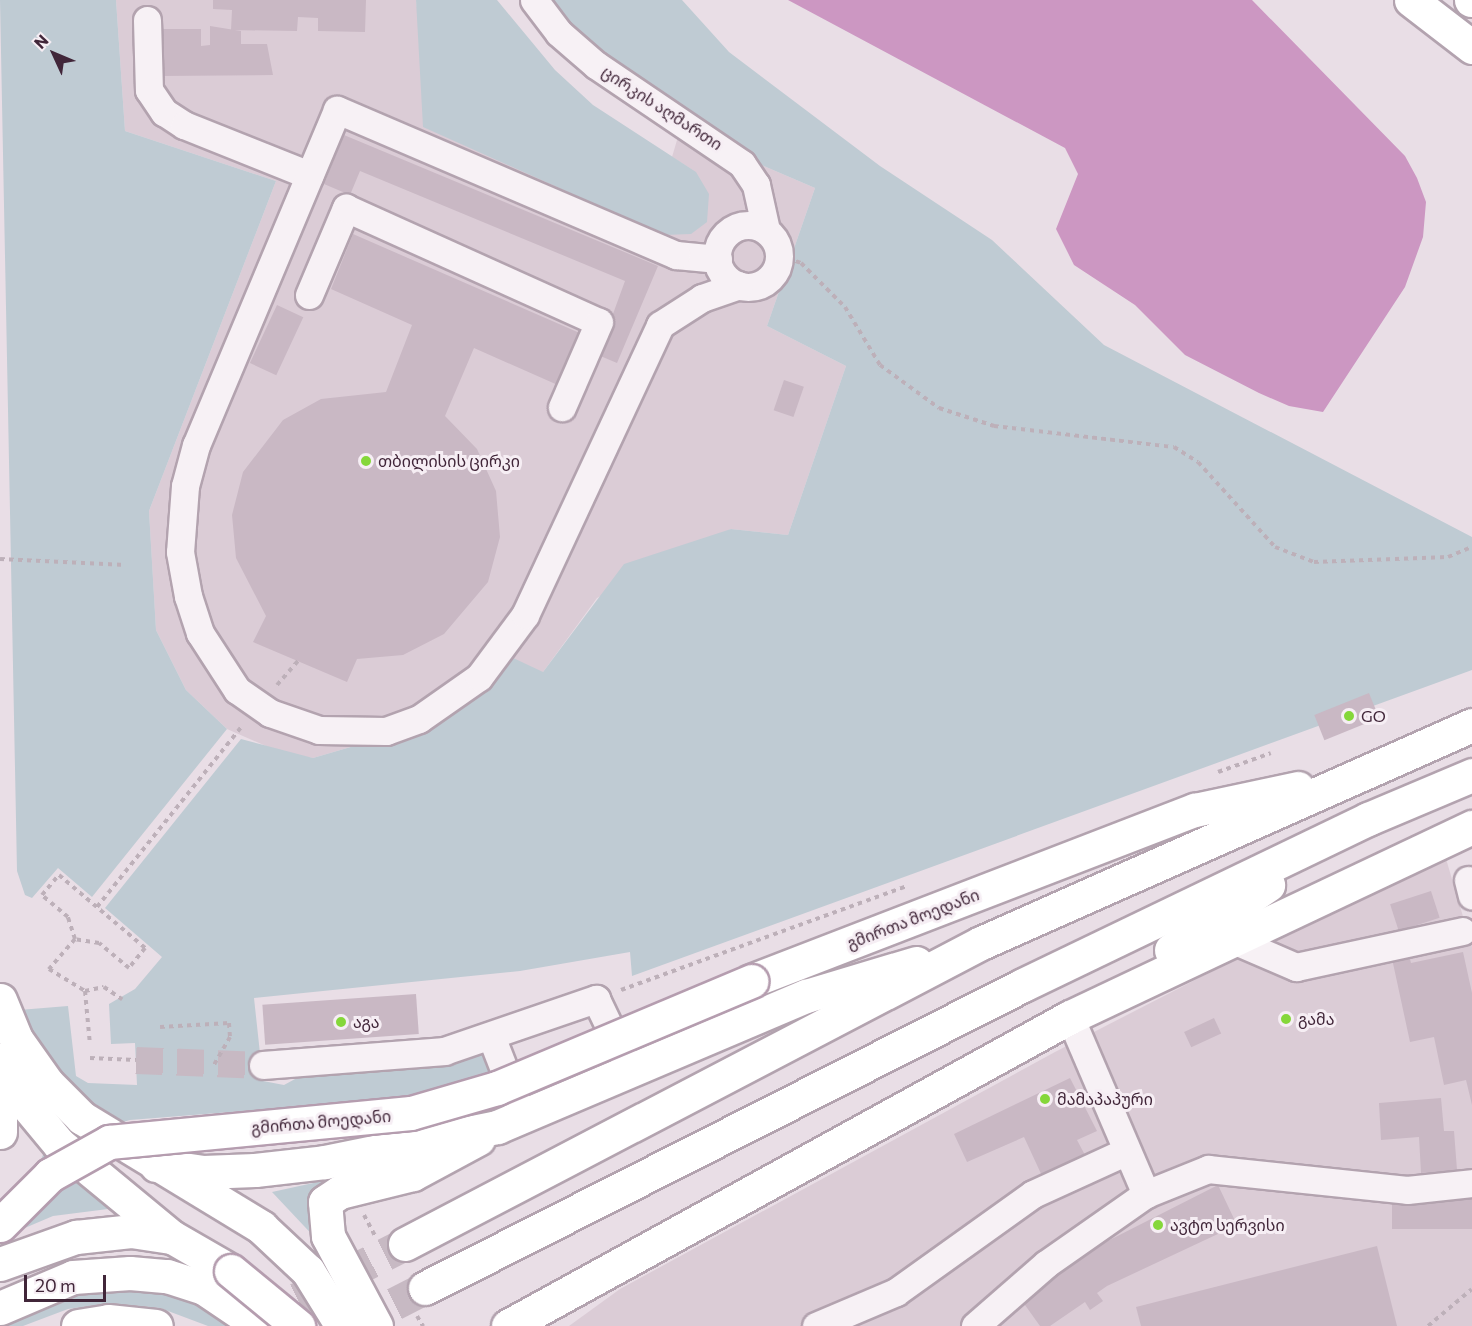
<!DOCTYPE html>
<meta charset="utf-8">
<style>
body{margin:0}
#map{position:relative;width:1472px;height:1326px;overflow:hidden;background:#e9dee6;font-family:Commissioner,"Noto Sans Georgian",sans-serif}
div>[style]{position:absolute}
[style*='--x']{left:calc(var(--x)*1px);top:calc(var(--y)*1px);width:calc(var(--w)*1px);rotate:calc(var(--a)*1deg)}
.built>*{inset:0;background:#dbccd6}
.green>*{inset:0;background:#bfcbd3}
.water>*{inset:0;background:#cc97c2}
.building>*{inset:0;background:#c9b8c4;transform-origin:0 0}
.minor-tunnel>*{height:27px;margin-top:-13.5px;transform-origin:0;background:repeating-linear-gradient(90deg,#c7b9c3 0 27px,transparent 0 41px)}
.major-tunnel>*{height:33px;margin-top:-16.5px;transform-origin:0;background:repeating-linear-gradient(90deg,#c7b9c3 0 33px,transparent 0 49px)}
.path>*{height:4px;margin-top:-2px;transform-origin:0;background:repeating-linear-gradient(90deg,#bdb0b9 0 4.5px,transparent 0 9px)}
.roads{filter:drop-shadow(2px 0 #b3a3af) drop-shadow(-2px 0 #b3a3af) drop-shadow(0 2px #b3a3af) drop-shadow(0 -2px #b3a3af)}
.minor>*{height:27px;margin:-13.5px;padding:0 13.5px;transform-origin:13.5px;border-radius:13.5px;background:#f7f1f5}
.minor>.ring{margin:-13.5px;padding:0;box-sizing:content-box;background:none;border:27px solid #f7f1f5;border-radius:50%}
.major>*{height:33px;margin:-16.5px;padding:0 16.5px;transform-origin:16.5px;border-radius:16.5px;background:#fff}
.highway>*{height:33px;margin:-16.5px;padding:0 16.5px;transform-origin:16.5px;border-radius:16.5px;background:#fff}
.bridges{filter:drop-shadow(2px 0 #b59daf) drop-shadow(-2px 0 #b59daf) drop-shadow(0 2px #b59daf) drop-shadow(0 -2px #b59daf)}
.major-bridge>*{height:33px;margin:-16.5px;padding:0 16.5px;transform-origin:16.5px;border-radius:16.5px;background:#fff}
.dots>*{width:16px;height:16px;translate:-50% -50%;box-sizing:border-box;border:3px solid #f6eef4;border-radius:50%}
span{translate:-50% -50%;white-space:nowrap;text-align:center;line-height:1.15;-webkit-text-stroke:6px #f6eef4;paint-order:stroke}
.street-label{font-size:16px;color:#412639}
.poi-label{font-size:16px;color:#412639}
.left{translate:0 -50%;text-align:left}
.north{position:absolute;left:24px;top:24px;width:60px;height:60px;-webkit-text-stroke:4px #f6eef4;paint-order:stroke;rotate:314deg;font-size:16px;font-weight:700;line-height:24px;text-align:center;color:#412639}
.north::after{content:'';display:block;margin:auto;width:21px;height:27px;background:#412639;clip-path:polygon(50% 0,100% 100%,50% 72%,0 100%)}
.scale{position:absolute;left:24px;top:1275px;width:82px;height:27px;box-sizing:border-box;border:3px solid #412639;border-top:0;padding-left:8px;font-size:18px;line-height:21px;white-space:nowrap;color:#412639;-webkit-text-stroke:4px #f6eef4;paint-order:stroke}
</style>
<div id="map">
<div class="built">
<div style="clip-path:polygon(116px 0,416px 0,417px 8px,696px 172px,672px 157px,680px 130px,815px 188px,767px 326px,846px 366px,788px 535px,731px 529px,597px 598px,543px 672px,419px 727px,313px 758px,282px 753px,227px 729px,186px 690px,156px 630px,149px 511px,276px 181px,125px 131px)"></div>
<div style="clip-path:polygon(1444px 852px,1472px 947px,1472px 1326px,569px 1326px,620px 1289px,1055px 1052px)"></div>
</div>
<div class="green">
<div style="clip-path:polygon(0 0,116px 0,125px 131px,276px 181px,149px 511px,156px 630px,186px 690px,227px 729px,92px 897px,58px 868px,32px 898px,25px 895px,17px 871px)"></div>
<div style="clip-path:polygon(416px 0,497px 0,555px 70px,593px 105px,696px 172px,709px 194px,707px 222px,691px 234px,664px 235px,423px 127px)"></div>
<div style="clip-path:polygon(545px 0,682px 0,729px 52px,880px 166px,992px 240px,1104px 345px,1472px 537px,1472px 670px,632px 976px,630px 952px,520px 971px,254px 998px,263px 1081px,284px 1085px,319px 1066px,488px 1041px,499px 1073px,447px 1095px,130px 1120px,103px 1128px,50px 1080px,19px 1010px,68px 1006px,76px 1076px,88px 1083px,137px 1085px,135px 1043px,111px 1044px,109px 1004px,135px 989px,162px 957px,105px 908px,241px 739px,313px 758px,419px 727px,509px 656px,543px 672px,624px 564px,731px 529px,788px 535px,846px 366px,767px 326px,815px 188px,680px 130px,591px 52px)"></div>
<div style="clip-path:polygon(46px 1147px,108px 1209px,53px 1216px,13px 1233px)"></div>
<div style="clip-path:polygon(327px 1180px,309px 1201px,320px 1243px,272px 1192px)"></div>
<div style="clip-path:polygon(92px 1285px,177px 1292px,243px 1326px,208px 1326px,160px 1308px,110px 1303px,68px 1309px,23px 1326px,0 1326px)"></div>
</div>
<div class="water">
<div style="clip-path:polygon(788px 0,1252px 0,1405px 156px,1417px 178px,1426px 202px,1423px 237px,1405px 287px,1323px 412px,1289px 406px,1259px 393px,1185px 355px,1135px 305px,1074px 265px,1056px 229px,1078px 174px,1065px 148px)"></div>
</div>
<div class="building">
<div style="clip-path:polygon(213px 0,366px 0,365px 32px,318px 31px,318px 18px,298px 17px,297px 31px,231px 30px,232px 10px,213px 9px)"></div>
<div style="clip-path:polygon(210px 26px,241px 31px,241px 44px,267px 44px,273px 75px,160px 76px,160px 29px,201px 29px,201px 46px,210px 45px)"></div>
<div style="clip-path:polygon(344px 135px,658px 266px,617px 363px,598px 355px,625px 281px,360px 171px,350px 195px,324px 184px)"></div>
<div style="clip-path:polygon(353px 234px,582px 334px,560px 386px,474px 348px,445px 416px,477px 449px,496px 491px,500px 537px,488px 582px,444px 634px,403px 655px,357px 659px,347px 682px,253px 642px,266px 616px,236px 558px,232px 515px,243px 472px,283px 420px,321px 399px,386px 392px,412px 325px,331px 289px)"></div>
<div style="left:277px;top:305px;width:29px;height:64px;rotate:25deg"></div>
<div style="left:784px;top:380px;width:21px;height:32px;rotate:19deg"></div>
<div style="left:1369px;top:693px;width:27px;height:59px;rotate:68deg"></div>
<div style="left:1431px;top:891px;width:28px;height:43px;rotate:72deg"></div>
<div style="clip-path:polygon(1408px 951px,1411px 963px,1463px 952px,1472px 993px,1472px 1105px,1466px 1080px,1444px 1085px,1434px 1037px,1410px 1042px,1391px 954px)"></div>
<div style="left:416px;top:994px;width:40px;height:154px;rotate:86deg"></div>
<div style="left:1214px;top:1018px;width:17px;height:33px;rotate:65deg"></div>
<div style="clip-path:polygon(1070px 1078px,1097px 1131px,1077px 1140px,1086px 1157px,1043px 1178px,1024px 1137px,967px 1162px,954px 1134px)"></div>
<div style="clip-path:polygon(1441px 1098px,1444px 1131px,1454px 1131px,1457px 1170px,1421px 1173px,1419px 1137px,1381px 1140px,1379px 1103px)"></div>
<div style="clip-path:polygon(1218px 1185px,1237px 1225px,1107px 1286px,1097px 1293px,1103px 1301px,1090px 1310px,1085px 1302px,1050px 1326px,1040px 1326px,1020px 1298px,1084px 1253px)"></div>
<div style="left:1472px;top:1197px;width:32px;height:80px;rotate:90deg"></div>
<div style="clip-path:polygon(1377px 1246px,1397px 1326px,1141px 1326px,1136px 1307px)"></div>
</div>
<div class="minor-tunnel">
<div style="--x:136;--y:1060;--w:127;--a:2.3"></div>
</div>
<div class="major-tunnel">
<div style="--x:254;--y:1321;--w:169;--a:-27"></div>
<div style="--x:351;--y:1326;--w:83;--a:-27.2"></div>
</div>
<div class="path">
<div style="--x:779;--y:255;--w:23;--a:20"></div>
<div style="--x:801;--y:263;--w:62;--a:45"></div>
<div style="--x:845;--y:307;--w:68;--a:58.9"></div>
<div style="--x:880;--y:365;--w:73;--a:36.1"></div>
<div style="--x:939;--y:408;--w:58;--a:18.1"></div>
<div style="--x:994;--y:426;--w:181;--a:6.7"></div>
<div style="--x:1174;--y:447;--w:28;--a:32"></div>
<div style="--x:1198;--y:462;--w:115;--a:47.8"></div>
<div style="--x:1275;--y:547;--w:42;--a:21"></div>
<div style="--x:1314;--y:562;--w:134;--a:-2.1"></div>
<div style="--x:1448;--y:557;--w:26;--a:-23"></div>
<div style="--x:0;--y:559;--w:126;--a:2.7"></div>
<div style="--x:277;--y:685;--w:32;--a:-49"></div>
<div style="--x:1218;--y:772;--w:56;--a:-19.7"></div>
<div style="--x:59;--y:875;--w:113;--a:40.3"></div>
<div style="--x:145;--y:948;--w:26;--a:129"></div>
<div style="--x:129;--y:968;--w:39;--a:-140"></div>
<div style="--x:99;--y:943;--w:24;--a:-171"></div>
<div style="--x:75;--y:939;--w:23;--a:-108"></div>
<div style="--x:68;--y:917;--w:34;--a:-140"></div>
<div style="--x:42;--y:895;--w:26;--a:-50"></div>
<div style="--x:97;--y:907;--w:233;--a:-51.3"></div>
<div style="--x:75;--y:939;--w:40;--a:131"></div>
<div style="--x:49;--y:969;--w:42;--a:31.4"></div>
<div style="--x:85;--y:991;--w:54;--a:84.7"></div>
<div style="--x:621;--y:990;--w:304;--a:-20"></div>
<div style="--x:85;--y:991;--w:19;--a:-12"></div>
<div style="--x:104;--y:987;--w:22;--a:34"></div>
<div style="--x:160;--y:1027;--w:69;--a:-3.3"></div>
<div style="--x:229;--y:1023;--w:14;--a:86"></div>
<div style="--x:230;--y:1037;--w:34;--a:120"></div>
<div style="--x:90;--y:1058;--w:46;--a:2.5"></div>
<div style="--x:364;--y:1215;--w:26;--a:62"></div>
<div style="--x:417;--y:1316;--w:12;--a:59"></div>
<div style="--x:1428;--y:1326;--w:57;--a:-40.1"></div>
</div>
<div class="roads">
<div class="minor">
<div style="--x:534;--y:0;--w:41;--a:52.9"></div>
<div style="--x:559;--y:33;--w:49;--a:40.9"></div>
<div style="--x:596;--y:65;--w:176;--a:34.1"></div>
<div style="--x:742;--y:164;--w:25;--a:56"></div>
<div style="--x:756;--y:185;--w:46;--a:77.5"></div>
<div style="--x:147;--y:20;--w:70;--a:88.4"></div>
<div style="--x:149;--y:90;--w:27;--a:56"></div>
<div style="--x:164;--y:112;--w:24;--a:33"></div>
<div style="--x:184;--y:125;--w:135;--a:21.8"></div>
<div class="ring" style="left:717px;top:225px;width:35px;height:35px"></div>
<div style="--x:718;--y:259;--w:42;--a:-174.6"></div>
<div style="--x:676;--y:255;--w:369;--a:-156.8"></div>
<div style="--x:337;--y:110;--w:363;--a:112.8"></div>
<div style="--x:196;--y:445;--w:42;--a:105"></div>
<div style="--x:185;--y:486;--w:66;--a:94.3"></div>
<div style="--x:180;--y:552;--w:45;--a:79.7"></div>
<div style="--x:188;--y:596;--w:39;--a:72"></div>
<div style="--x:200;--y:633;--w:68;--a:57"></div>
<div style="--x:237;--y:690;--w:40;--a:34.9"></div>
<div style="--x:270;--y:713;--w:52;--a:19.1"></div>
<div style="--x:319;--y:730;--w:67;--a:0.9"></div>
<div style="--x:386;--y:731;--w:35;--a:-20"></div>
<div style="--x:419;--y:719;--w:73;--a:-35"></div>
<div style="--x:479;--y:677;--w:77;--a:-53.4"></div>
<div style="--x:525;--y:615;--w:320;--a:-65"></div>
<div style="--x:660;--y:325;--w:50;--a:-32.7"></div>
<div style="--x:702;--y:298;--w:39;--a:-19"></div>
<div style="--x:309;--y:295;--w:95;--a:-67"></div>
<div style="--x:346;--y:208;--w:277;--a:24.3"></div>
<div style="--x:599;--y:322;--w:93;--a:113.5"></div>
<div style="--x:1468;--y:880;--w:16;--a:76"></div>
<div style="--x:1231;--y:939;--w:71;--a:23.3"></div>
<div style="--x:1296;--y:967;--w:170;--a:-12.2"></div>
<div style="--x:1070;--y:1017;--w:193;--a:66.8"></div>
<div style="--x:491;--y:1036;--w:88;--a:68.7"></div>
<div style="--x:263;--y:1065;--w:182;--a:-4.4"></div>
<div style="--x:444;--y:1051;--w:161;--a:-18.9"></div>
<div style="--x:596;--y:999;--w:79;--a:64.4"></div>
<div style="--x:816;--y:1326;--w:87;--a:-23"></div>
<div style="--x:896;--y:1292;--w:168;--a:-35.6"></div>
<div style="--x:1033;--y:1194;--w:103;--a:-24.6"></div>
<div style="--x:975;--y:1326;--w:94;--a:-41.1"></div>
<div style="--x:1046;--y:1264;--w:122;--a:-35"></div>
<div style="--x:1146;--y:1194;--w:67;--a:-22"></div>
<div style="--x:1208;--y:1169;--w:200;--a:6"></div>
<div style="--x:1407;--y:1190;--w:65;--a:-6.1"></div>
</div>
<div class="major">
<div style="--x:1471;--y:0;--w:1;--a:0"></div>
<div style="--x:1171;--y:950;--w:117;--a:-33.8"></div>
<div style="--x:751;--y:981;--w:476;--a:-21.1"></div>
<div style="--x:1195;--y:810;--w:105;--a:-12.1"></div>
<div style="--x:0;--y:1000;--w:42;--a:67.7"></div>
<div style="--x:16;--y:1039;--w:54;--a:54.8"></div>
<div style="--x:47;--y:1083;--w:49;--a:45"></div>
<div style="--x:82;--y:1118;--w:210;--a:31.3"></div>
<div style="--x:261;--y:1227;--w:64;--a:43.1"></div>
<div style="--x:308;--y:1271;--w:65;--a:58.3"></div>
<div style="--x:0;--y:1060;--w:27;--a:68"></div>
<div style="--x:10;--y:1085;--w:77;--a:50.3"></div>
<div style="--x:59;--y:1144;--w:146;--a:39.5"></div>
<div style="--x:172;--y:1237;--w:68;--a:30"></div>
<div style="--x:0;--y:1081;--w:51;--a:90"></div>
<div style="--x:156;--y:1165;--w:48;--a:8.5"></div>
<div style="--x:203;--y:1172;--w:52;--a:-2.2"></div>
<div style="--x:255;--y:1170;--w:70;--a:-6.5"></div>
<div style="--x:325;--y:1162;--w:176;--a:-11.5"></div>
<div style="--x:497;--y:1127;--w:336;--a:-23"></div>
<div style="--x:806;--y:996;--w:115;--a:-16.7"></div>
<div style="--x:405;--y:1244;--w:650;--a:-27.59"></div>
<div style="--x:981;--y:943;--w:537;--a:-23.94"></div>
<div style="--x:0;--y:1264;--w:81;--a:-19.6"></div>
<div style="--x:76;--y:1237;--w:55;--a:-6.2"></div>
<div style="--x:131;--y:1231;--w:40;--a:8.5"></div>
<div style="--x:425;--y:1288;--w:670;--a:-26.87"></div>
<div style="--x:1023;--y:985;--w:383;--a:-25.7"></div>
<div style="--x:1368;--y:819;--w:113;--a:-22.9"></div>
<div style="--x:0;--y:1308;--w:79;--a:-23"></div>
<div style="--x:73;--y:1277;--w:57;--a:-4"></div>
<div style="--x:130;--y:1273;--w:37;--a:5"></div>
<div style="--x:167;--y:1276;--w:39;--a:18"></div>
<div style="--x:204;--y:1288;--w:68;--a:34.2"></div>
<div style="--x:78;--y:1326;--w:30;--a:-9"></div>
<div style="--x:108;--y:1321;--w:48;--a:5.9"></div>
<div style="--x:376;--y:1326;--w:102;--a:-118.1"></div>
<div style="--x:328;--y:1236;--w:34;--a:-95"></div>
<div style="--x:325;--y:1202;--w:18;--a:-34"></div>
<div style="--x:340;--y:1192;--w:75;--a:-13.9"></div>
<div style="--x:413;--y:1174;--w:74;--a:-28.3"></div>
<div style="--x:508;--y:1326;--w:641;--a:-28.8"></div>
<div style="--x:1070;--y:1017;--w:445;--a:-25.3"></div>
</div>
<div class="highway">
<div style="--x:1411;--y:0;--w:77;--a:37.6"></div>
</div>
</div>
<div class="bridges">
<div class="major-bridge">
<div style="--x:0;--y:1225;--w:71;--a:-45"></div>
<div style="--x:50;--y:1175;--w:68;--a:-29.2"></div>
<div style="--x:109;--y:1142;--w:303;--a:-5.5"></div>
<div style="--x:411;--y:1113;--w:90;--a:-16.2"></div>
<div style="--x:497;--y:1088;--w:276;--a:-22.8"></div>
<div style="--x:231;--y:1271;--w:87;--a:39.4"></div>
</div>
</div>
<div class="dots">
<div style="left:366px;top:461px;background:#85d73a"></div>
<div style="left:1349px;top:716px;background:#85d73a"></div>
<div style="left:1286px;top:1019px;background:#85d73a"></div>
<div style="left:341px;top:1022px;background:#85d73a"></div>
<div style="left:1045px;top:1099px;background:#85d73a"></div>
<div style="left:1158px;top:1225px;background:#85d73a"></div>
</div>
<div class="street-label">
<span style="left:662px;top:108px;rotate:33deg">ცირკის აღმართი</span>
<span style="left:913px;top:919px;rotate:-21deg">გმირთა მოედანი</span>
<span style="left:321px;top:1122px;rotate:-5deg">გმირთა მოედანი</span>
</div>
<div class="poi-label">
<span class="left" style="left:378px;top:461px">თბილისის ცირკი</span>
<span class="left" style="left:1361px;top:716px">GO</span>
<span class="left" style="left:1298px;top:1019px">გამა</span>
<span class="left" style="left:353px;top:1022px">აგა</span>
<span class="left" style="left:1057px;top:1099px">მამაპაპური</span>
<span class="left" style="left:1170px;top:1225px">ავტო სერვისი</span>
</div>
<div class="north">N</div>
<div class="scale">20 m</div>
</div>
